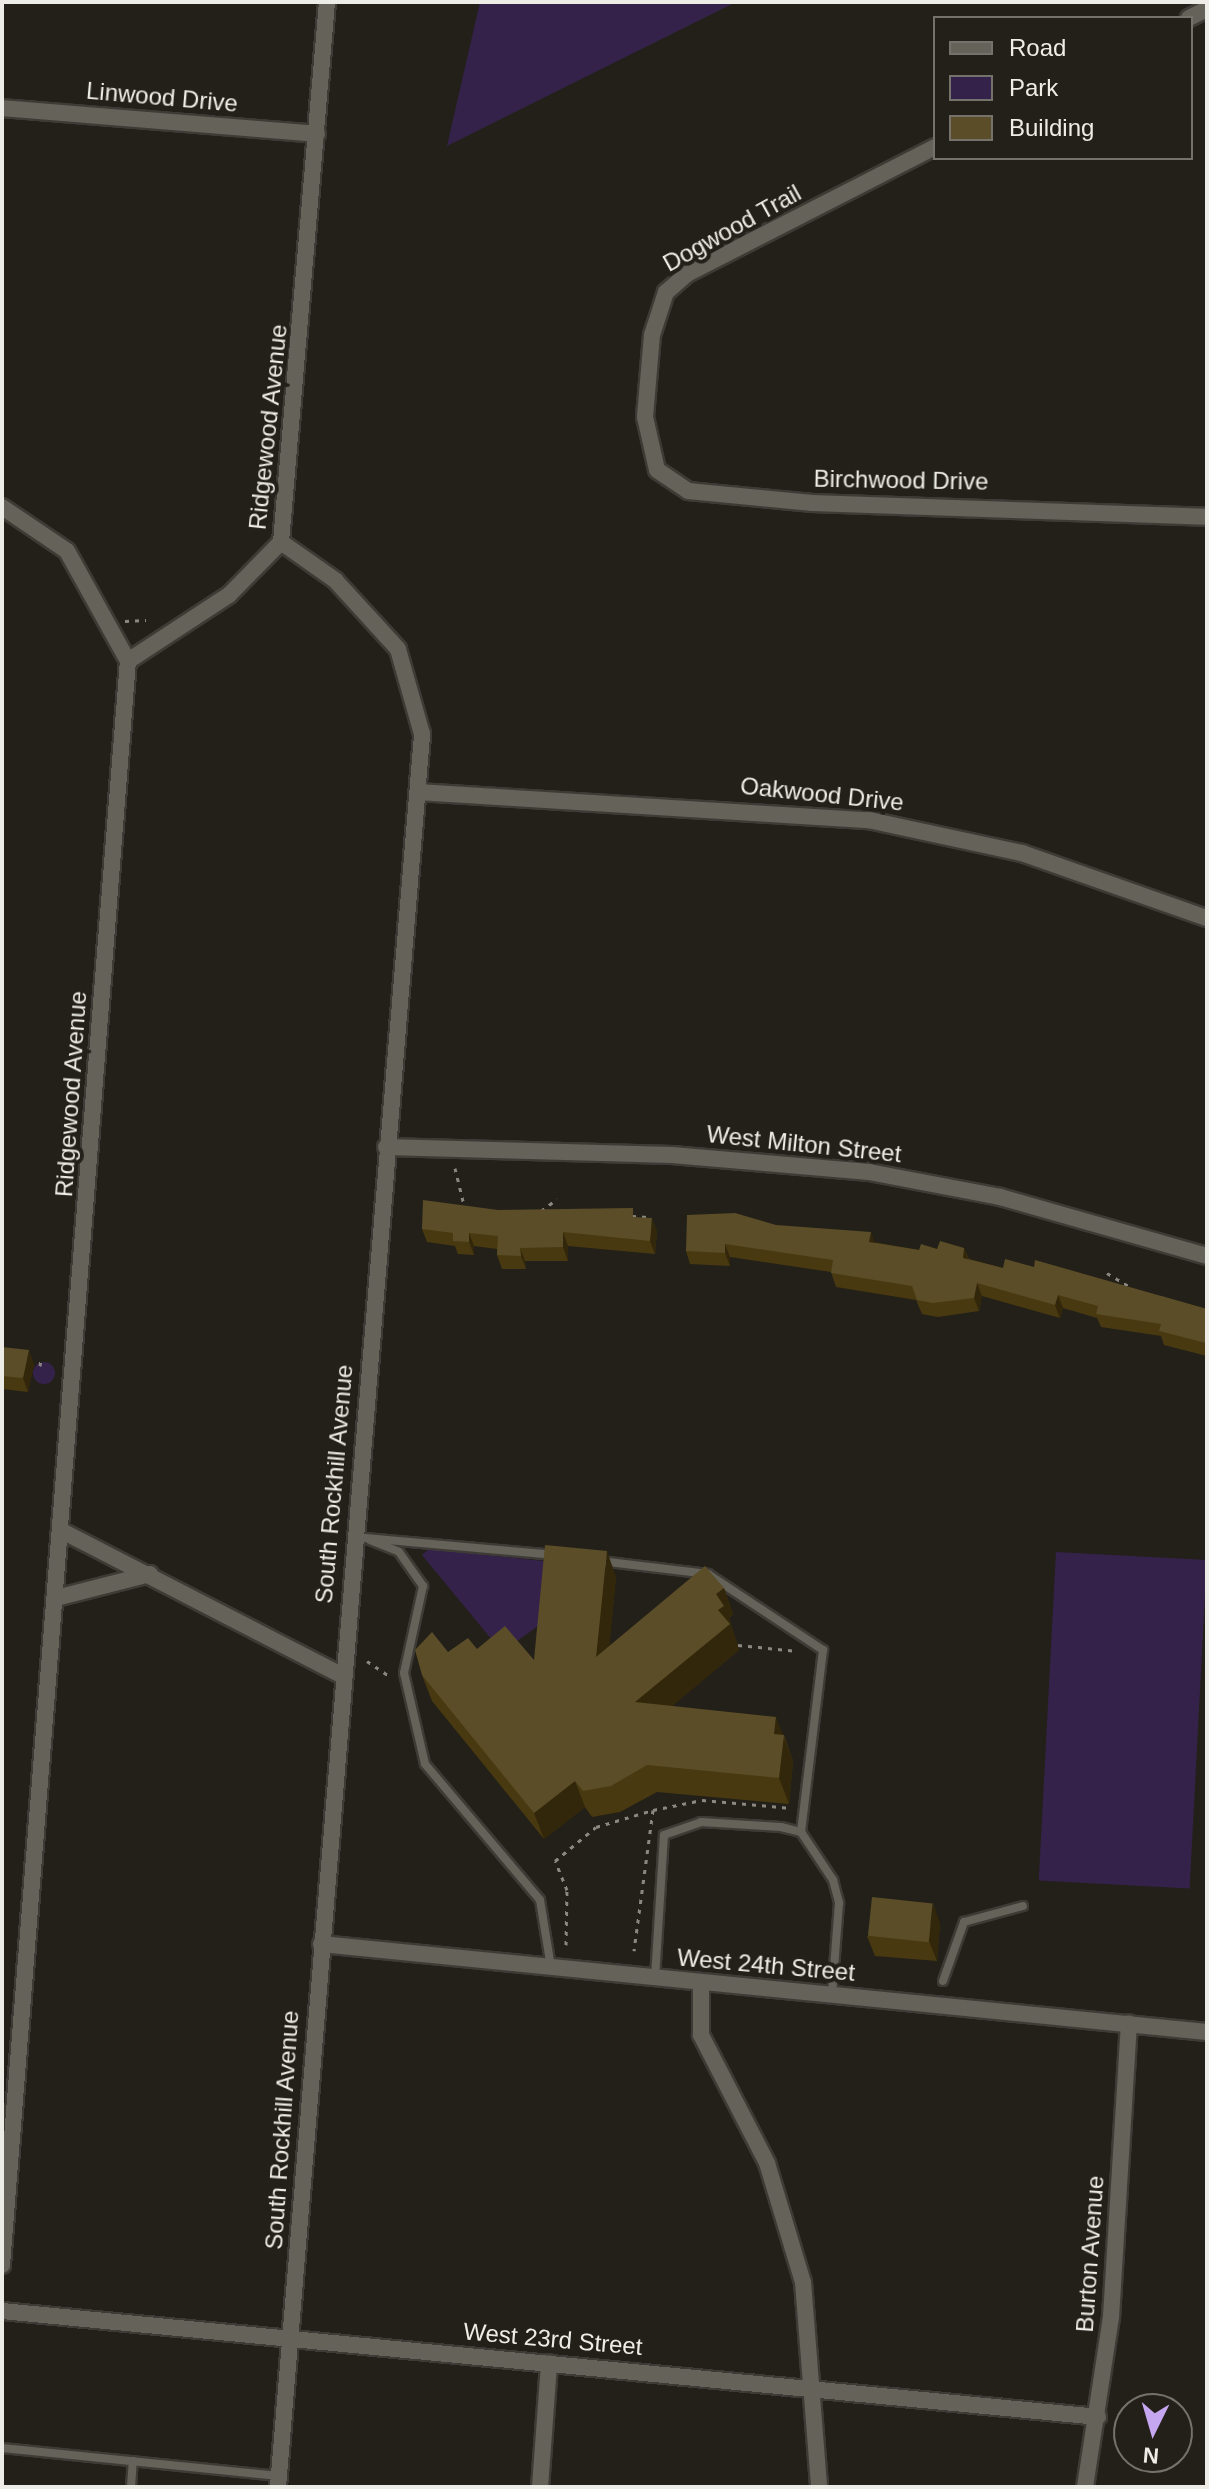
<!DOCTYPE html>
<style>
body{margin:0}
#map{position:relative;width:1209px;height:2489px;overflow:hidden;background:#232019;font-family:Arial,sans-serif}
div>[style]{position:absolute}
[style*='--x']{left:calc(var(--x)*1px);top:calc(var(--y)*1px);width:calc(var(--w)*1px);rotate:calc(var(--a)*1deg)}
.green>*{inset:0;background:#35224b;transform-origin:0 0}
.round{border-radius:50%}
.path>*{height:3px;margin-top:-1.5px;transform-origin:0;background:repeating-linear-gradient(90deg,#8b8882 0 4px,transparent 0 10px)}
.roads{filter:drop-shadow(2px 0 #3e3b36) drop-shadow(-2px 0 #3e3b36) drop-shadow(0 2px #3e3b36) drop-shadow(0 -2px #3e3b36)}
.service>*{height:8px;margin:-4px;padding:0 4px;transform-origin:4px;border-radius:4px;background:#656259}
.minor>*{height:16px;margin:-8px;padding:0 8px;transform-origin:8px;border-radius:8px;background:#656259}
.wall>*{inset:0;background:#483910}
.shaded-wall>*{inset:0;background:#32270a}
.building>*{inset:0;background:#5a4d27;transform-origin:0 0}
span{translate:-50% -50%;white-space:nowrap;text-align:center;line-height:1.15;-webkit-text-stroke:8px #232019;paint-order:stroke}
.street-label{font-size:24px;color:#eeece7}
.frame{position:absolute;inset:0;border:4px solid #eeece7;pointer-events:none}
.legend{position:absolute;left:933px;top:16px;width:260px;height:144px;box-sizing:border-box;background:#232019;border:2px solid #74726b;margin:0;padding:10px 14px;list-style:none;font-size:24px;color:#eeece7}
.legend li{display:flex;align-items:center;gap:16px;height:40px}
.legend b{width:40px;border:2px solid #74726b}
.north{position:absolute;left:1113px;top:2393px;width:80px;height:80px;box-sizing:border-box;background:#232019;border:2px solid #74726b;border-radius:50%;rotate:185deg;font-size:22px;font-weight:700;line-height:32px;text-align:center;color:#eeece7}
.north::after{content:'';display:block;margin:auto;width:28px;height:36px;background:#c5a6f0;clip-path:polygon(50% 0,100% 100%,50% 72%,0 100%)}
</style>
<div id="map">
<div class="green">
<div style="clip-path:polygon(480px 2px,736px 2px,447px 146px)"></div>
<div class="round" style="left:33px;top:1362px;width:22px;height:22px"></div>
<div style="clip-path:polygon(429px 1549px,553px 1562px,549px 1618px,502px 1652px,422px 1555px)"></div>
<div style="left:1056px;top:1552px;width:151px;height:329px;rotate:3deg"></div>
</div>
<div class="path">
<div style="--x:125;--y:621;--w:21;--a:-3"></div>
<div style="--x:455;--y:1168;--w:42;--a:76.3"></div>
<div style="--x:541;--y:1211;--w:20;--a:-37"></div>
<div style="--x:632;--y:1216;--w:16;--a:4"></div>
<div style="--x:1107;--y:1273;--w:29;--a:31"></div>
<div style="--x:40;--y:1366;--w:8;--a:-83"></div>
<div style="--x:738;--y:1645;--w:60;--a:5.7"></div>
<div style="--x:367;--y:1661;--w:29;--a:34"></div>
<div style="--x:653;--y:1810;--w:50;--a:-11.5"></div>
<div style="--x:702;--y:1800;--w:89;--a:5.1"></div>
<div style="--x:566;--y:1945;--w:55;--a:-89"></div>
<div style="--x:567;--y:1890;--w:31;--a:-112"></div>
<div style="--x:555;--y:1861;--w:53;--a:-39.7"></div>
<div style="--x:596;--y:1827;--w:59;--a:-16.6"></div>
<div style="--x:653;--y:1810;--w:142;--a:97.7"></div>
</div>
<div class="roads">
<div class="service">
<div style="--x:354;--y:1537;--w:202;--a:5.1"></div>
<div style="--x:370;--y:1540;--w:31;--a:22"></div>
<div style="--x:399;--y:1552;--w:42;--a:54.8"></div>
<div style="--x:423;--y:1586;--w:89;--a:102.3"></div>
<div style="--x:404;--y:1673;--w:93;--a:77"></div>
<div style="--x:425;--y:1764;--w:178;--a:49.8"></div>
<div style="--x:540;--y:1900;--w:68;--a:80.7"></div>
<div style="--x:600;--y:1561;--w:109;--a:6.9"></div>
<div style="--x:708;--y:1574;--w:138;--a:33.5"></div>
<div style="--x:823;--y:1650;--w:183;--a:96.9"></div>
<div style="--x:655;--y:1978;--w:143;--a:-86.4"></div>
<div style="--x:664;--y:1835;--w:39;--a:-19"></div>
<div style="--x:701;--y:1822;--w:80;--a:3.6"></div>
<div style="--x:781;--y:1827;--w:21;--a:14"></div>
<div style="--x:801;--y:1832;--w:58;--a:56.3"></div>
<div style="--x:833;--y:1880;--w:24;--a:75"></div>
<div style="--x:839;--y:1903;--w:91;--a:94.4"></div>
<div style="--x:943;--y:1981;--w:63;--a:-70.4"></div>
<div style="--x:964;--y:1922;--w:61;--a:-15.2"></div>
<div style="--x:2;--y:2448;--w:278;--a:5.8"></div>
<div style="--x:131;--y:2487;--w:26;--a:-86"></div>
</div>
<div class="minor">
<div style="--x:1189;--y:18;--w:20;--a:-27"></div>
<div style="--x:2;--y:108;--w:316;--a:4.7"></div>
<div style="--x:935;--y:147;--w:279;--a:152.9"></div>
<div style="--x:687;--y:274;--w:28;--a:139"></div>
<div style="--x:666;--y:292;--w:45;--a:108"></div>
<div style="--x:652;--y:335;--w:82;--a:94.9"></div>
<div style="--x:645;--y:417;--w:54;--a:77.2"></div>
<div style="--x:657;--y:470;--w:37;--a:34"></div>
<div style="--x:688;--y:491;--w:125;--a:5.5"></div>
<div style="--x:812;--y:503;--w:395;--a:2"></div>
<div style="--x:2;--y:507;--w:78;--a:34.1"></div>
<div style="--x:67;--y:551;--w:126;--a:61"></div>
<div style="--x:128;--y:661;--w:121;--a:-33.2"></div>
<div style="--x:229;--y:595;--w:74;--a:-45.5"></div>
<div style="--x:281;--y:542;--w:542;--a:-85.13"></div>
<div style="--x:418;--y:792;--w:452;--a:3.6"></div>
<div style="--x:869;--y:820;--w:157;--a:12.2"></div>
<div style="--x:1022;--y:853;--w:196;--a:19.4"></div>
<div style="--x:386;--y:1147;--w:286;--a:1.6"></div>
<div style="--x:672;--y:1155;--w:198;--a:4.9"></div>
<div style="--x:869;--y:1172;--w:133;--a:10.8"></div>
<div style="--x:1000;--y:1197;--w:215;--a:15.9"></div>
<div style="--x:62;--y:1531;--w:316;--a:27.3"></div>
<div style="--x:56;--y:1598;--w:97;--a:-14.3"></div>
<div style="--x:321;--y:1944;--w:890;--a:5.67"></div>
<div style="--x:701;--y:1982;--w:53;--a:90"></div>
<div style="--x:701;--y:2035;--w:144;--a:62.7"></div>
<div style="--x:767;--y:2163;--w:124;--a:73.2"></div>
<div style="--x:803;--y:2282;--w:206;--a:85.5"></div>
<div style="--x:2;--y:2265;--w:1609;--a:-85.51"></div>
<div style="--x:2;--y:2311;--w:1101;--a:5.52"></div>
<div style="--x:278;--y:2487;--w:1759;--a:-85.3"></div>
<div style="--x:422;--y:734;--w:88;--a:-105.8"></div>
<div style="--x:398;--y:649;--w:93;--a:-132.4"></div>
<div style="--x:335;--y:580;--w:66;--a:-144.9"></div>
<div style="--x:540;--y:2487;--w:124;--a:-85.8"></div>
<div style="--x:1085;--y:2487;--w:172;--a:-81.3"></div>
<div style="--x:1111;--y:2317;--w:294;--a:-86.5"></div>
</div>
</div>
<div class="wall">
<div style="clip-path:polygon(498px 1210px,636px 1217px,657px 1231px,655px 1254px,568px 1246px,568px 1261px,525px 1261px,526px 1269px,502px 1269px,497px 1255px,497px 1249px,474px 1246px,474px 1255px,458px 1254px,455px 1246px,427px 1242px,422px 1229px)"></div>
<div style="clip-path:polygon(776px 1225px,919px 1250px,964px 1248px,969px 1259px,1003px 1268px,1034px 1267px,1207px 1309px,1207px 1356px,1164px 1345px,1161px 1336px,1101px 1327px,1097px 1318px,1063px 1308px,1060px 1318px,982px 1296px,979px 1311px,938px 1317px,922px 1314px,916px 1300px,836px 1287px,831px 1272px,730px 1257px,730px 1266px,690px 1264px,686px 1251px)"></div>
<div style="clip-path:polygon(2px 1347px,34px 1364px,28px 1392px,2px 1389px)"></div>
<div style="clip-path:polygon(616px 1577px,609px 1646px,724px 1588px,733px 1614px,729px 1618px,739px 1650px,672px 1706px,784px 1735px,793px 1761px,789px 1804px,657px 1792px,620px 1812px,592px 1817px,585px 1807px,544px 1839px,432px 1701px,422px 1675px,477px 1649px,534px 1660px)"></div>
<div style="clip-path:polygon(940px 1923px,937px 1961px,875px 1956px,867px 1936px)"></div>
</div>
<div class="shaded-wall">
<div style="clip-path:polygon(652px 1218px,657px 1231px,655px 1254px,650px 1241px)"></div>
<div style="clip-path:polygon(563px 1232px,568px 1246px,568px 1261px,563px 1247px)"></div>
<div style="clip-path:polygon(871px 1232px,876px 1246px,869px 1242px)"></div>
<div style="clip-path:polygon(469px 1233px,474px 1246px,474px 1255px,469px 1242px)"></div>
<div style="clip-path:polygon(725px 1244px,730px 1257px,730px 1266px,725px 1253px)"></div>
<div style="clip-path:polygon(520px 1248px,525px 1261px,526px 1269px,521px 1256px)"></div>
<div style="clip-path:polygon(964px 1248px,969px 1261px,963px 1258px)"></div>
<div style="clip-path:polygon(977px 1283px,982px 1296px,979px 1311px,974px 1298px)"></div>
<div style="clip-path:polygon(1058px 1295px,1063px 1308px,1060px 1318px,1055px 1305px)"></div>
<div style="clip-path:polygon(29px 1350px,34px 1364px,28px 1392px,23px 1378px)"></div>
<div style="clip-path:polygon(607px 1551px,616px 1577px,606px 1683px,596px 1657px)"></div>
<div style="clip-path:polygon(724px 1588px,733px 1614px,729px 1618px,739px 1650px,645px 1729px,635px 1702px,718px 1610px,716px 1594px)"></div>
<div style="clip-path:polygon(776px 1717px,793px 1761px,789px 1804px,779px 1778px,774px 1734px)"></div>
<div style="clip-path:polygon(575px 1781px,585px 1807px,544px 1839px,534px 1813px)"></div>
<div style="clip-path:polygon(933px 1903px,940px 1923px,937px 1961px,929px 1941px)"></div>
</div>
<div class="building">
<div style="clip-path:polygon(423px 1200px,498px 1210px,633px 1208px,633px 1217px,652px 1218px,650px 1241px,563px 1232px,563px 1247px,520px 1248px,521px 1256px,497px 1255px,498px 1236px,469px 1233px,469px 1242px,453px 1241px,453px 1233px,422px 1229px)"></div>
<div style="clip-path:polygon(735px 1213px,776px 1225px,871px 1232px,869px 1242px,919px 1250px,921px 1244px,937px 1249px,940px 1241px,964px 1248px,963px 1258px,1003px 1268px,1005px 1259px,1034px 1267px,1035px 1260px,1207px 1309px,1207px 1340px,1206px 1343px,1159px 1331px,1161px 1324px,1096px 1314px,1098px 1306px,1058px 1295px,1055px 1305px,977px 1283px,974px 1298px,933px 1303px,917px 1300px,912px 1286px,831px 1273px,833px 1260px,725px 1244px,725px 1253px,686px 1251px,687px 1215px)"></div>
<div style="clip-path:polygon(2px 1347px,29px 1350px,23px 1378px,2px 1376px)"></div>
<div style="clip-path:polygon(545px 1545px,607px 1551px,596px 1657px,705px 1566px,724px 1588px,716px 1594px,724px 1606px,718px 1610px,730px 1624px,635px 1702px,776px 1717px,774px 1734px,784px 1735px,779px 1778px,647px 1765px,611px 1786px,583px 1791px,575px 1781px,534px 1813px,422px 1675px,415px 1650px,432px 1632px,448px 1652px,468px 1638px,477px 1649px,505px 1626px,534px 1660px)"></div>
<div style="left:872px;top:1897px;width:61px;height:39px;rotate:6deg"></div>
</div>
<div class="street-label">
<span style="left:162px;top:97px;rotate:5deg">Linwood Drive</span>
<span style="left:732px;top:228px;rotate:-29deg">Dogwood Trail</span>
<span style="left:268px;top:427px;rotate:-84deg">Ridgewood Avenue</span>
<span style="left:901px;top:480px;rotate:1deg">Birchwood Drive</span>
<span style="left:822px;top:794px;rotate:6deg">Oakwood Drive</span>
<span style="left:71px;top:1094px;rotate:-86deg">Ridgewood Avenue</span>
<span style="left:804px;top:1144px;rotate:6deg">West Milton Street</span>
<span style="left:334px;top:1484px;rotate:-85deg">South Rockhill Avenue</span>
<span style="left:766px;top:1965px;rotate:5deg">West 24th Street</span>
<span style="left:282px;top:2130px;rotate:-86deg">South Rockhill Avenue</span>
<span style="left:1090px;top:2254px;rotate:-86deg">Burton Avenue</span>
<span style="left:553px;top:2339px;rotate:5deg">West 23rd Street</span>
</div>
<div class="frame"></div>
<ul class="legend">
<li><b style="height:10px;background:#656259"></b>Road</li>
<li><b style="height:22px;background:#35224b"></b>Park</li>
<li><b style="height:22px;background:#5a4d27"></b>Building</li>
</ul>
<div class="north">N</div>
</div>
